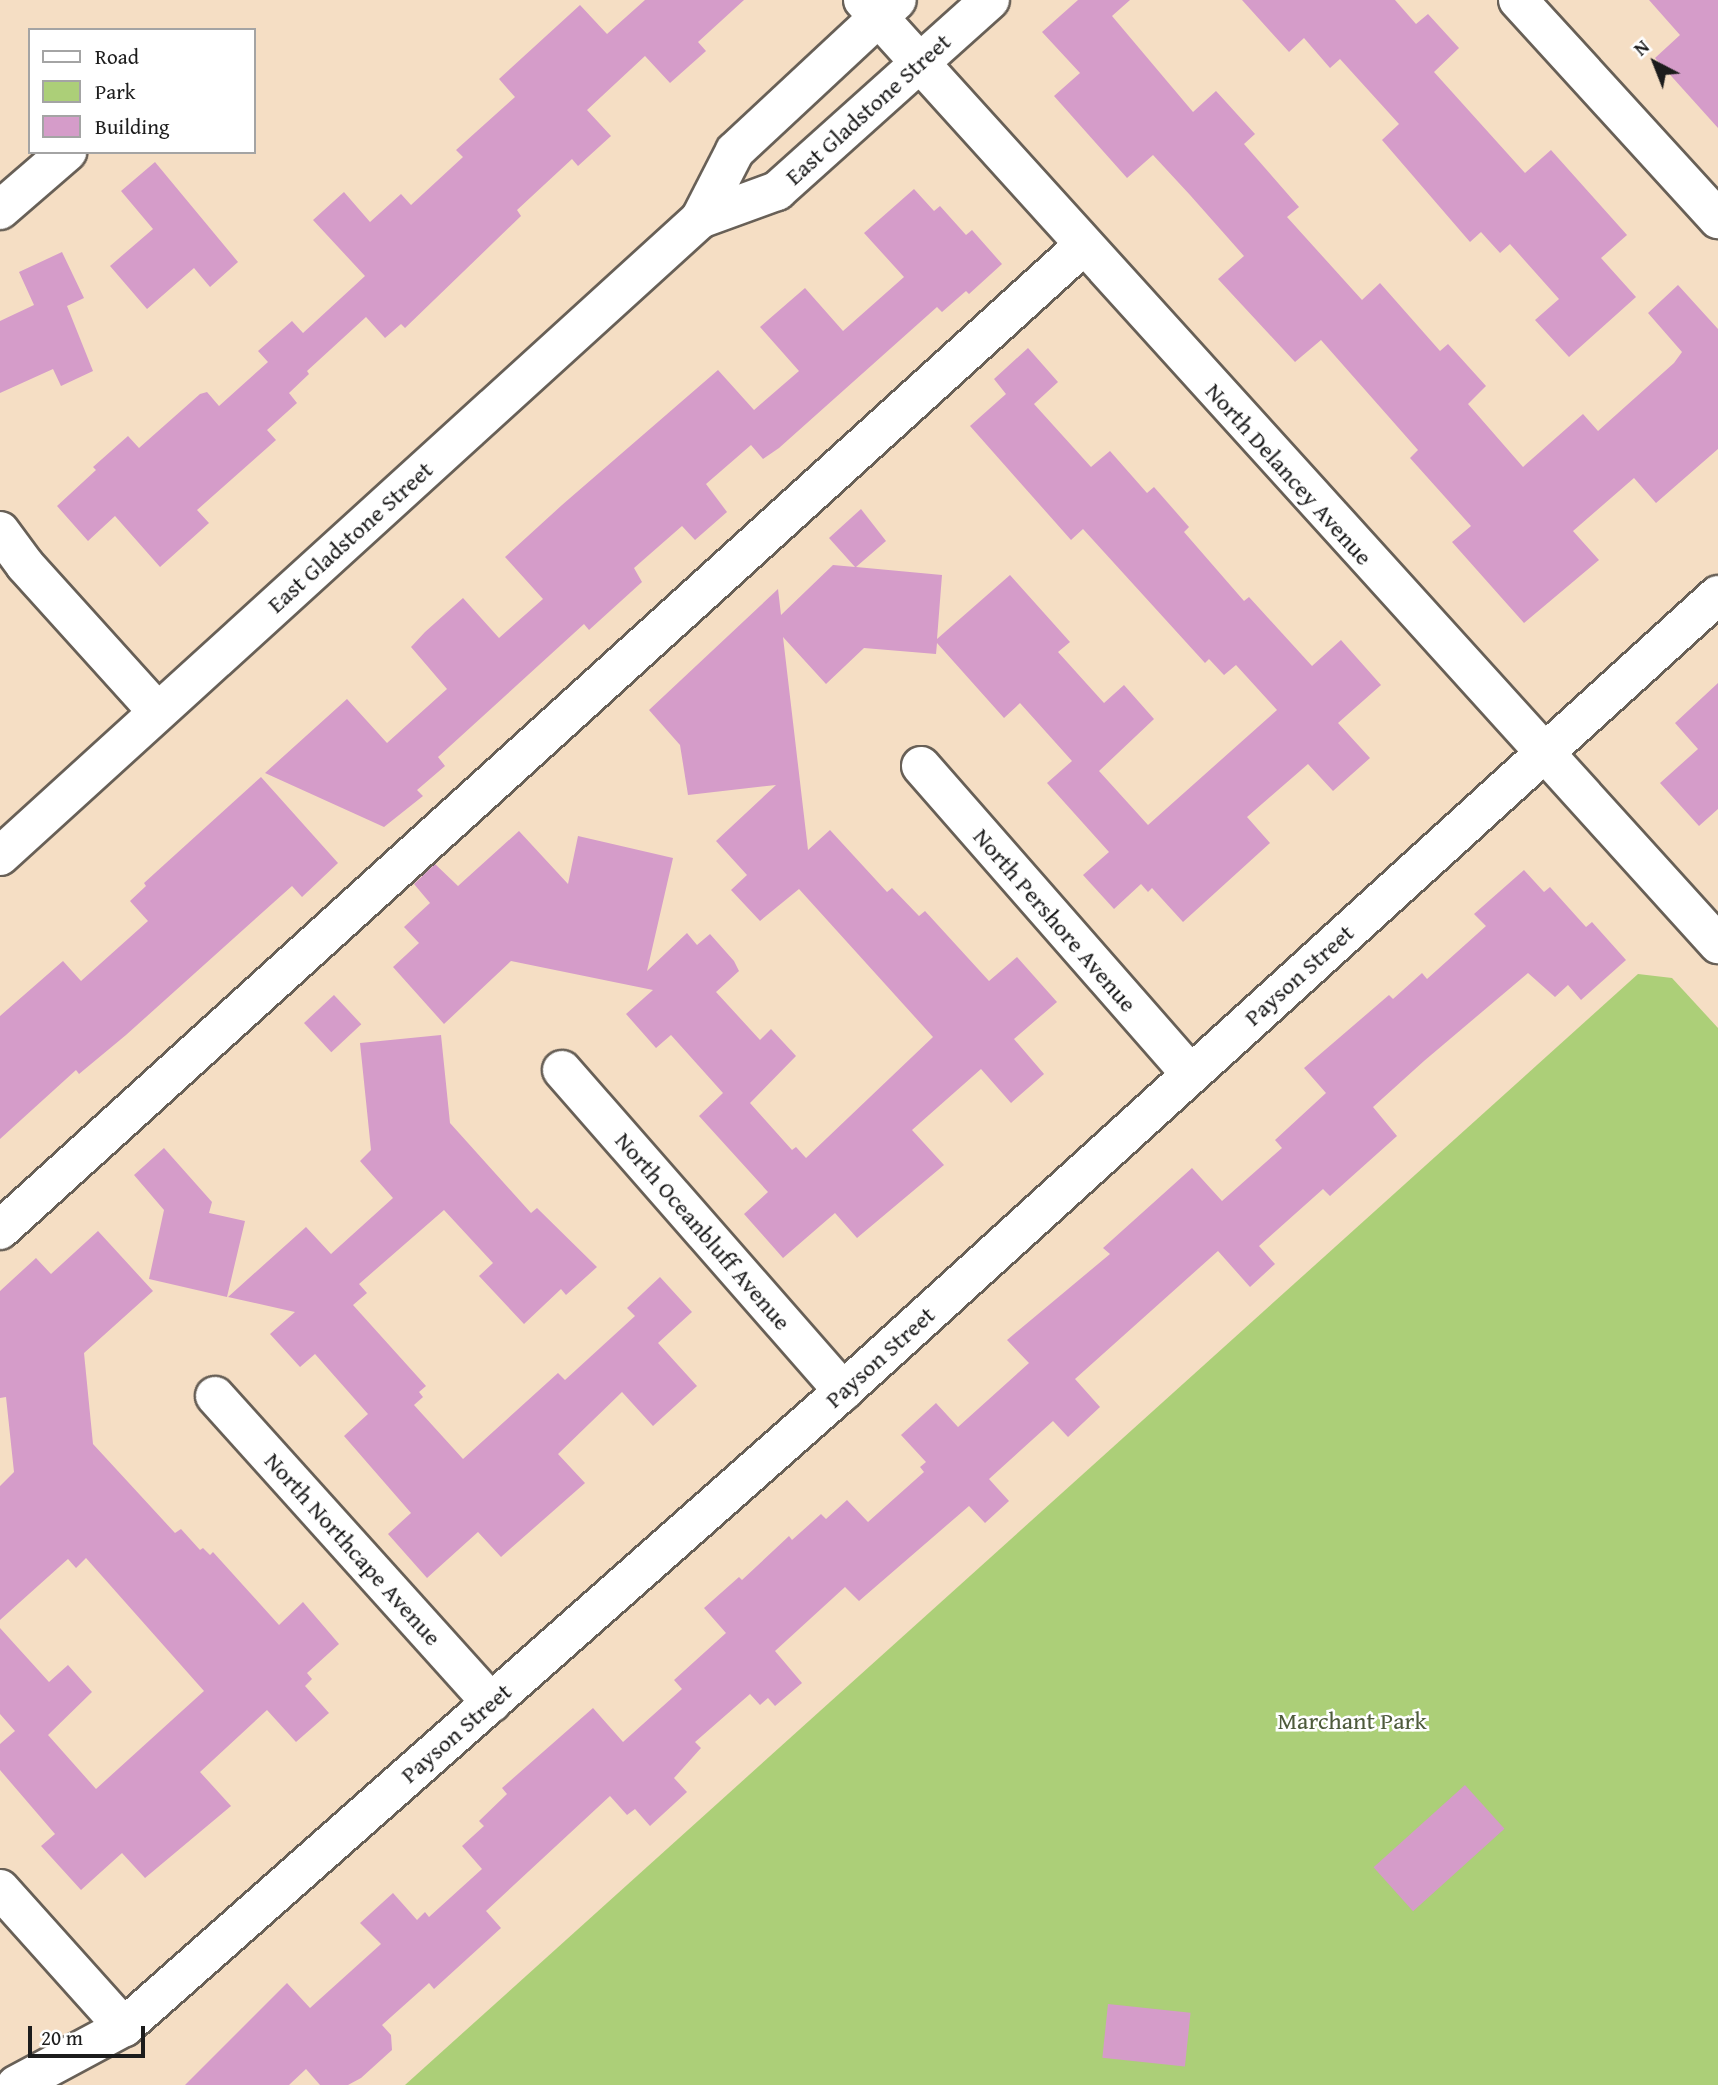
<!DOCTYPE html>
<style>
body{margin:0}
#map{position:relative;width:1718px;height:2085px;overflow:hidden;background:#f5dec4;font-family:"Gentium Book Plus",serif}
div>[style]{position:absolute}
[style*='--x']{left:calc(var(--x)*1px);top:calc(var(--y)*1px);width:calc(var(--w)*1px);rotate:calc(var(--a)*1deg)}
.green>*{inset:0;background:#accf78}
.building>*{inset:0;background:#d59cc9;transform-origin:0 0}
.roads{filter:drop-shadow(2px 0 #686057) drop-shadow(-2px 0 #686057) drop-shadow(0 2px #686057) drop-shadow(0 -2px #686057)}
.minor>*{height:38px;margin:-19px;padding:0 19px;transform-origin:19px;border-radius:19px;background:#fff}
span{translate:-50% -50%;white-space:nowrap;text-align:center;line-height:1.15;-webkit-text-stroke:5px #fff;paint-order:stroke}
.street-label{font-size:24px;color:#1c1c1c}
.park-label{font-size:24px;color:#4e5b3c}
.legend{position:absolute;left:28px;top:28px;width:228px;height:126px;box-sizing:border-box;background:#fff;border:2px solid #a4a4a4;margin:0;padding:9px 12px;list-style:none;font-size:21px;color:#1c1c1c}
.legend li{display:flex;align-items:center;gap:14px;height:35px}
.legend b{width:35px;border:2px solid #a4a4a4}
.north{position:absolute;left:1620px;top:28px;width:70px;height:70px;-webkit-text-stroke:5px #fff;paint-order:stroke;rotate:318deg;font-size:19px;font-weight:700;line-height:28px;text-align:center;color:#1c1c1c}
.north::after{content:'';display:block;margin:auto;width:24px;height:32px;background:#1c1c1c;clip-path:polygon(50% 0,100% 100%,50% 72%,0 100%)}
.scale{position:absolute;left:28px;top:2026px;width:117px;height:32px;box-sizing:border-box;border:4px solid #1c1c1c;border-top:0;padding-left:9px;font-size:21px;line-height:24px;white-space:nowrap;color:#1c1c1c;-webkit-text-stroke:5px #fff;paint-order:stroke}
</style>
<div id="map">
<div class="green">
<div style="clip-path:polygon(1638px 974px,1672px 978px,1718px 1028px,1718px 2085px,405px 2085px)"></div>
</div>
<div class="building">
<div style="clip-path:polygon(645px 0,744px 0,698px 42px,706px 51px,670px 83px,645px 56px,587px 110px,611px 136px,578px 166px,572px 159px,517px 210px,521px 216px,405px 328px,401px 324px,385px 338px,366px 317px,307px 371px,309px 374px,289px 393px,297px 403px,267px 430px,276px 440px,197px 510px,209px 523px,160px 567px,115px 516px,88px 541px,57px 506px,96px 470px,93px 467px,128px 436px,139px 448px,200px 394px,207px 392px,219px 406px,268px 362px,258px 351px,292px 321px,303px 333px,365px 276px,313px 220px,344px 192px,370px 222px,401px 194px,411px 205px,463px 157px,456px 150px,515px 97px,499px 79px,580px 5px,607px 34px)"></div>
<div style="clip-path:polygon(1078px 0,1130px 0,1112px 16px,1193px 112px,1216px 91px,1255px 134px,1244px 144px,1299px 207px,1287px 217px,1362px 300px,1380px 283px,1440px 351px,1448px 344px,1486px 386px,1468px 404px,1523px 467px,1583px 414px,1598px 431px,1674px 363px,1682px 352px,1648px 313px,1678px 285px,1718px 329px,1718px 449px,1656px 503px,1634px 478px,1573px 531px,1599px 560px,1524px 623px,1452px 542px,1471px 526px,1410px 458px,1418px 450px,1321px 340px,1295px 362px,1218px 279px,1244px 256px,1190px 195px,1153px 155px,1127px 178px,1054px 96px,1080px 73px,1042px 32px)"></div>
<div style="clip-path:polygon(1242px 0,1395px 0,1416px 24px,1428px 14px,1459px 48px,1434px 72px,1525px 173px,1551px 150px,1627px 235px,1601px 258px,1636px 297px,1569px 357px,1535px 320px,1559px 299px,1510px 244px,1500px 253px,1481px 232px,1470px 242px,1382px 140px,1399px 124px,1340px 59px,1330px 68px,1304px 38px,1289px 52px)"></div>
<div style="clip-path:polygon(1649px 0,1718px 0,1718px 128px,1655px 58px,1680px 35px)"></div>
<div style="clip-path:polygon(155px 162px,238px 262px,210px 287px,194px 268px,147px 309px,110px 266px,153px 229px,121px 191px)"></div>
<div style="clip-path:polygon(914px 189px,934px 211px,940px 206px,966px 235px,972px 230px,1002px 264px,969px 294px,966px 291px,942px 312px,937px 307px,779px 448px,763px 459px,751px 445px,706px 484px,727px 512px,695px 540px,682px 526px,634px 568px,642px 582px,589px 630px,584px 624px,438px 757px,445px 766px,417px 790px,423px 796px,384px 827px,265px 773px,347px 699px,387px 743px,447px 689px,411px 647px,425px 632px,463px 598px,499px 638px,543px 599px,505px 557px,562px 505px,718px 370px,754px 410px,799px 371px,760px 327px,805px 288px,843px 331px,904px 277px,864px 233px)"></div>
<div style="clip-path:polygon(62px 252px,84px 298px,67px 306px,93px 371px,61px 386px,53px 369px,0 393px,0 321px,34px 305px,19px 272px)"></div>
<div style="clip-path:polygon(1028px 348px,1058px 382px,1034px 404px,1091px 467px,1110px 451px,1147px 493px,1154px 487px,1189px 527px,1184px 532px,1244px 601px,1249px 597px,1312px 666px,1341px 640px,1381px 685px,1338px 723px,1370px 758px,1333px 791px,1308px 764px,1247px 817px,1270px 843px,1183px 922px,1152px 888px,1148px 892px,1141px 884px,1114px 909px,1083px 875px,1109px 852px,1047px 783px,1072px 761px,1020px 703px,1004px 718px,937px 643px,936px 654px,864px 648px,826px 684px,783px 637px,808px 850px,830px 830px,887px 892px,892px 888px,919px 916px,925px 911px,989px 981px,1017px 957px,1057px 1002px,1014px 1039px,1044px 1074px,1011px 1103px,981px 1069px,912px 1130px,944px 1165px,857px 1238px,835px 1213px,783px 1258px,744px 1214px,768px 1192px,699px 1116px,723px 1093px,671px 1035px,656px 1048px,626px 1014px,653px 990px,511px 961px,444px 1024px,393px 967px,419px 943px,404px 927px,430px 903px,414px 884px,435px 864px,458px 886px,519px 831px,568px 884px,578px 836px,673px 858px,647px 971px,687px 933px,697px 945px,710px 934px,734px 961px,739px 971px,716px 992px,760px 1040px,771px 1029px,796px 1056px,750px 1103px,792px 1150px,796px 1147px,806px 1158px,933px 1037px,799px 889px,760px 921px,731px 890px,747px 875px,716px 841px,776px 785px,688px 795px,680px 745px,649px 710px,778px 589px,781px 615px,833px 565px,855px 567px,829px 538px,861px 509px,886px 541px,856px 567px,942px 575px,937px 639px,1010px 575px,1070px 642px,1058px 652px,1104px 703px,1124px 685px,1154px 719px,1099px 771px,1148px 825px,1277px 710px,1236px 665px,1224px 675px,1209px 659px,1205px 663px,1083px 529px,1071px 540px,970px 426px,1006px 394px,994px 379px)"></div>
<div style="clip-path:polygon(1718px 683px,1718px 809px,1699px 826px,1660px 783px,1698px 749px,1675px 723px)"></div>
<div style="clip-path:polygon(261px 777px,338px 863px,302px 897px,292px 886px,126px 1035px,79px 1074px,76px 1070px,0 1139px,0 1016px,63px 961px,81px 981px,148px 921px,130px 901px,146px 886px,144px 883px)"></div>
<div style="clip-path:polygon(1524px 870px,1544px 892px,1550px 887px,1586px 927px,1592px 922px,1626px 960px,1581px 1000px,1568px 985px,1555px 997px,1528px 973px,1424px 1061px,1373px 1107px,1397px 1136px,1330px 1196px,1323px 1189px,1259px 1246px,1275px 1264px,1250px 1287px,1218px 1251px,1075px 1379px,1100px 1407px,1068px 1437px,1053px 1421px,989px 1479px,1009px 1501px,985px 1523px,969px 1506px,859px 1601px,845px 1587px,775px 1651px,802px 1683px,775px 1706px,768px 1698px,760px 1705px,750px 1694px,695px 1742px,701px 1748px,674px 1778px,687px 1792px,650px 1826px,635px 1809px,627px 1815px,610px 1796px,486px 1911px,501px 1928px,434px 1989px,429px 1983px,382px 2025px,391px 2035px,392px 2050px,361px 2078px,348px 2085px,320px 2085px,306px 2069px,289px 2085px,185px 2085px,287px 1983px,310px 2008px,381px 1944px,360px 1923px,393px 1893px,417px 1920px,425px 1912px,429px 1917px,482px 1869px,462px 1846px,484px 1826px,479px 1821px,507px 1794px,502px 1788px,593px 1708px,623px 1742px,682px 1689px,674px 1680px,726px 1633px,704px 1608px,739px 1577px,742px 1580px,789px 1536px,792px 1540px,821px 1514px,826px 1519px,847px 1500px,868px 1522px,924px 1472px,920px 1467px,926px 1462px,901px 1435px,936px 1403px,958px 1427px,1029px 1363px,1007px 1340px,1110px 1254px,1103px 1248px,1192px 1168px,1222px 1201px,1282px 1148px,1275px 1140px,1326px 1093px,1304px 1068px,1389px 995px,1393px 999px,1422px 973px,1427px 979px,1486px 926px,1474px 914px)"></div>
<div style="left:334px;top:995px;width:40px;height:41px;rotate:47deg"></div>
<div style="clip-path:polygon(441px 1035px,450px 1123px,531px 1213px,537px 1208px,597px 1267px,566px 1295px,561px 1289px,524px 1324px,479px 1276px,493px 1263px,444px 1210px,359px 1284px,367px 1293px,353px 1305px,426px 1386px,419px 1392px,423px 1397px,414px 1405px,463px 1459px,558px 1373px,565px 1380px,635px 1316px,627px 1308px,660px 1277px,692px 1312px,658px 1343px,697px 1386px,653px 1426px,622px 1392px,558px 1454px,585px 1483px,501px 1557px,478px 1532px,427px 1578px,388px 1534px,411px 1513px,344px 1436px,368px 1414px,315px 1354px,300px 1367px,270px 1334px,295px 1312px,228px 1297px,306px 1227px,331px 1254px,393px 1198px,360px 1161px,371px 1150px,360px 1043px)"></div>
<div style="clip-path:polygon(164px 1148px,212px 1202px,209px 1213px,245px 1221px,227px 1297px,149px 1279px,164px 1210px,134px 1175px)"></div>
<div style="clip-path:polygon(98px 1231px,153px 1291px,84px 1353px,93px 1444px,175px 1533px,181px 1529px,200px 1550px,203px 1548px,210px 1555px,213px 1552px,279px 1625px,303px 1602px,339px 1644px,307px 1673px,312px 1679px,305px 1686px,329px 1713px,296px 1742px,267px 1710px,200px 1772px,231px 1806px,145px 1878px,122px 1853px,81px 1890px,41px 1846px,55px 1834px,0 1770px,0 1744px,15px 1731px,0 1714px,0 1628px,49px 1682px,68px 1665px,92px 1692px,48px 1735px,96px 1789px,204px 1691px,86px 1558px,76px 1568px,68px 1559px,0 1620px,0 1486px,14px 1472px,6px 1397px,0 1398px,0 1291px,36px 1258px,51px 1274px)"></div>
<div style="left:1465px;top:1785px;width:59px;height:123px;rotate:48deg"></div>
<div style="left:1108px;top:2004px;width:83px;height:54px;rotate:6deg"></div>
</div>
<div class="roads">
<div class="minor">
<div style="--x:863;--y:0;--w:1274;--a:47.83"></div>
<div style="--x:1518;--y:0;--w:297;--a:47.6"></div>
<div style="--x:0;--y:210;--w:89;--a:-40.9"></div>
<div style="--x:700;--y:219;--w:82;--a:-20"></div>
<div style="--x:777;--y:191;--w:286;--a:-41.9"></div>
<div style="--x:0;--y:531;--w:42;--a:53.7"></div>
<div style="--x:25;--y:565;--w:198;--a:47.9"></div>
<div style="--x:921;--y:766;--w:408;--a:48.8"></div>
<div style="--x:0;--y:856;--w:946;--a:-42.3"></div>
<div style="--x:700;--y:219;--w:76;--a:-62.8"></div>
<div style="--x:735;--y:151;--w:221;--a:-43"></div>
<div style="--x:562;--y:1070;--w:427;--a:48.8"></div>
<div style="--x:0;--y:1230;--w:1463;--a:-42.26"></div>
<div style="--x:215;--y:1396;--w:413;--a:48"></div>
<div style="--x:0;--y:1889;--w:186;--a:48.1"></div>
<div style="--x:16;--y:2085;--w:123;--a:-28.2"></div>
<div style="--x:124;--y:2027;--w:960;--a:-41.49"></div>
<div style="--x:843;--y:1391;--w:1183;--a:-42.29"></div>
</div>
</div>
<div class="street-label">
<span style="left:868px;top:109px;rotate:-42deg">East Gladstone Street</span>
<span style="left:1289px;top:474px;rotate:48deg">North Delancey Avenue</span>
<span style="left:350px;top:537px;rotate:-42deg">East Gladstone Street</span>
<span style="left:1055px;top:920px;rotate:49deg">North Pershore Avenue</span>
<span style="left:1299px;top:975px;rotate:-42deg">Payson Street</span>
<span style="left:703px;top:1231px;rotate:49deg">North Oceanbluff Avenue</span>
<span style="left:880px;top:1357px;rotate:-42deg">Payson Street</span>
<span style="left:353px;top:1549px;rotate:48deg">North Northcape Avenue</span>
<span style="left:456px;top:1733px;rotate:-41deg">Payson Street</span>
</div>
<div class="park-label">
<span style="left:1352px;top:1721px">Marchant Park</span>
</div>
<ul class="legend">
<li><b style="height:9px;background:#fff"></b>Road</li>
<li><b style="height:19px;background:#accf78"></b>Park</li>
<li><b style="height:19px;background:#d59cc9"></b>Building</li>
</ul>
<div class="north">N</div>
<div class="scale">20 m</div>
</div>
